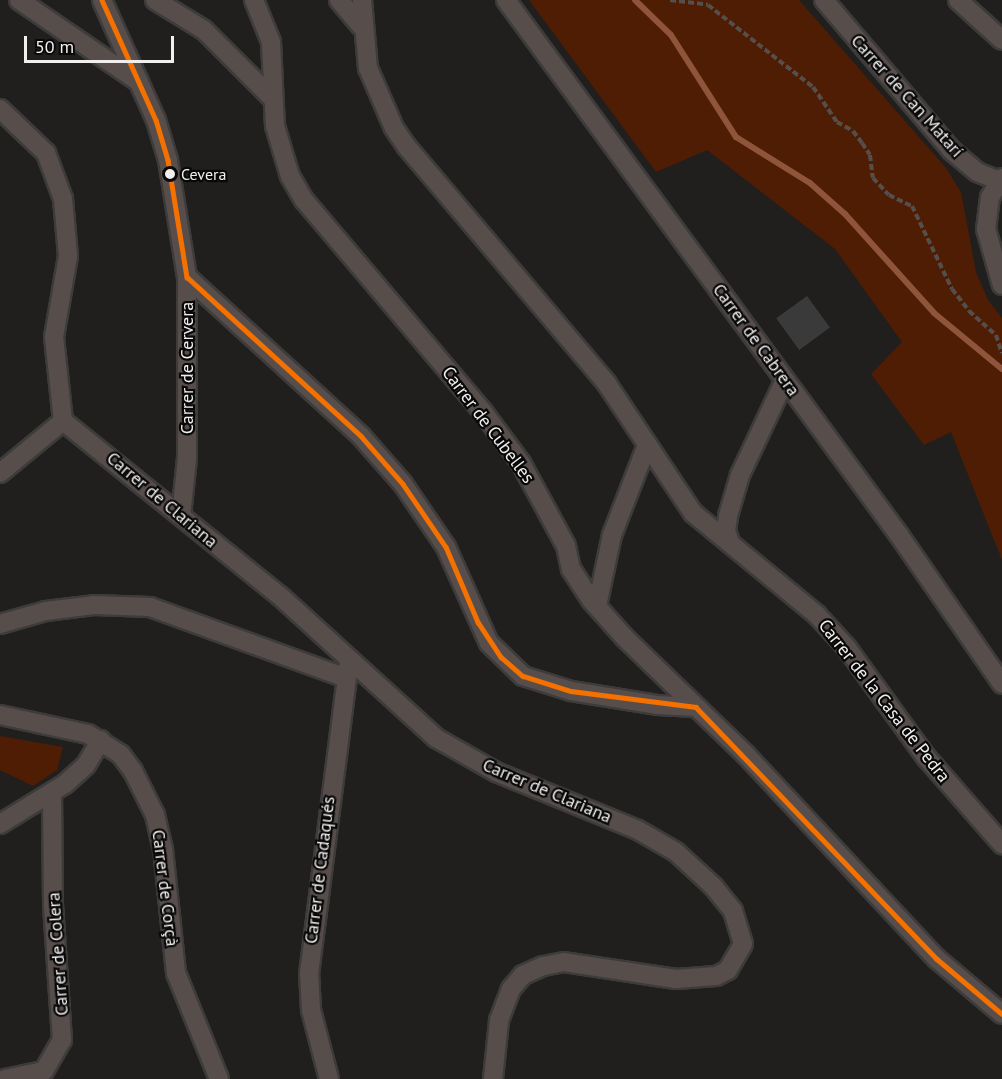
<!DOCTYPE html>
<meta charset="utf-8">
<style>
body{margin:0}
#map{position:relative;width:1002px;height:1079px;overflow:hidden;background:#201f1e;font-family:"PT Sans",sans-serif}
div>[style]{position:absolute}
[style*='--x']{left:calc(var(--x)*1px);top:calc(var(--y)*1px);width:calc(var(--w)*1px);rotate:calc(var(--a)*1deg)}
.green>*{inset:0;background:#4f1c04}
.stream>*{height:6px;margin:-3px;padding:0 3px;transform-origin:3px;border-radius:3px;background:#8f553b}
.building>*{inset:0;background:#3b3a3a;transform-origin:0 0}
.path>*{height:4px;margin-top:-2px;transform-origin:0;background:repeating-linear-gradient(90deg,#554f4c 0 6px,transparent 0 9px)}
.roads{filter:drop-shadow(2px 0 #3d3c3b) drop-shadow(-2px 0 #3d3c3b) drop-shadow(0 2px #3d3c3b) drop-shadow(0 -2px #3d3c3b)}
.street>*{height:18px;margin:-9px;padding:0 9px;transform-origin:9px;border-radius:9px;background:#574e4c}
.bus-1>*{height:4.5px;margin:-2.25px;padding:0 2.25px;transform-origin:2.25px;border-radius:2.25px;background:#f47100}
.dots>*{width:16px;height:16px;translate:-50% -50%;box-sizing:border-box;border:3px solid #090808;border-radius:50%}
span{translate:-50% -50%;white-space:nowrap;text-align:center;line-height:1.15;-webkit-text-stroke:4.5px #090808;paint-order:stroke}
.bus-label{font-size:16px;color:#f1efee}
.left{translate:0 -50%;text-align:left}
.street-label{font-size:18px;color:#f1efee}
.scale{position:absolute;left:24px;top:36px;width:150px;height:27px;box-sizing:border-box;border:3px solid #f1efee;border-top:0;padding-left:8px;font-size:18px;line-height:21px;white-space:nowrap;color:#f1efee;-webkit-text-stroke:4px #090808;paint-order:stroke}
</style>
<div id="map">
<div class="green">
<div style="clip-path:polygon(529px 0,799px 0,946px 168px,961px 192px,976px 272px,988px 300px,1002px 318px,1002px 560px,951px 432px,924px 445px,871px 374px,902px 342px,835px 249px,707px 150px,656px 172px)"></div>
<div style="clip-path:polygon(0 736px,63px 747px,57px 770px,33px 786px,0 770px)"></div>
</div>
<div class="stream">
<div style="--x:635;--y:0;--w:50;--a:44.2"></div>
<div style="--x:671;--y:35;--w:121;--a:57.5"></div>
<div style="--x:736;--y:137;--w:87;--a:31.9"></div>
<div style="--x:810;--y:183;--w:47;--a:41.5"></div>
<div style="--x:845;--y:214;--w:133;--a:48"></div>
<div style="--x:934;--y:313;--w:88;--a:39.5"></div>
</div>
<div class="building">
<div style="left:807px;top:296px;width:39px;height:38px;rotate:54deg"></div>
</div>
<div class="path">
<div style="--x:670;--y:0;--w:38;--a:7"></div>
<div style="--x:708;--y:5;--w:133;--a:38"></div>
<div style="--x:813;--y:87;--w:42;--a:55.6"></div>
<div style="--x:837;--y:122;--w:18;--a:29"></div>
<div style="--x:853;--y:131;--w:15;--a:53"></div>
<div style="--x:862;--y:143;--w:14;--a:56"></div>
<div style="--x:870;--y:155;--w:23;--a:83"></div>
<div style="--x:873;--y:178;--w:23;--a:47"></div>
<div style="--x:889;--y:195;--w:25;--a:26"></div>
<div style="--x:912;--y:206;--w:92;--a:64.3"></div>
<div style="--x:952;--y:289;--w:28;--a:52"></div>
<div style="--x:969;--y:311;--w:36;--a:42"></div>
<div style="--x:996;--y:335;--w:19;--a:72"></div>
</div>
<div class="roads">
<div class="street">
<div style="--x:19;--y:0;--w:145;--a:34.3"></div>
<div style="--x:102;--y:0;--w:132;--a:65.8"></div>
<div style="--x:156;--y:120;--w:42;--a:73.3"></div>
<div style="--x:168;--y:160;--w:119;--a:80.8"></div>
<div style="--x:187;--y:277;--w:181;--a:90"></div>
<div style="--x:187;--y:458;--w:58;--a:95.9"></div>
<div style="--x:155;--y:0;--w:57;--a:31.5"></div>
<div style="--x:204;--y:30;--w:95;--a:45"></div>
<div style="--x:254;--y:0;--w:45;--a:68"></div>
<div style="--x:271;--y:42;--w:84;--a:87.3"></div>
<div style="--x:275;--y:126;--w:52;--a:73.3"></div>
<div style="--x:290;--y:176;--w:28;--a:60"></div>
<div style="--x:304;--y:200;--w:277;--a:49.8"></div>
<div style="--x:483;--y:412;--w:64;--a:53.3"></div>
<div style="--x:521;--y:463;--w:94;--a:61.5"></div>
<div style="--x:566;--y:546;--w:24;--a:78"></div>
<div style="--x:571;--y:569;--w:37;--a:57"></div>
<div style="--x:591;--y:600;--w:51;--a:48.2"></div>
<div style="--x:625;--y:638;--w:168;--a:44"></div>
<div style="--x:746;--y:755;--w:279;--a:46.9"></div>
<div style="--x:937;--y:959;--w:85;--a:40.2"></div>
<div style="--x:339;--y:0;--w:35;--a:50"></div>
<div style="--x:362;--y:0;--w:68;--a:85"></div>
<div style="--x:368;--y:68;--w:65;--a:66.6"></div>
<div style="--x:394;--y:128;--w:23;--a:56"></div>
<div style="--x:407;--y:147;--w:310;--a:49.8"></div>
<div style="--x:607;--y:384;--w:155;--a:56.3"></div>
<div style="--x:693;--y:513;--w:161;--a:39.4"></div>
<div style="--x:817;--y:615;--w:45;--a:47.7"></div>
<div style="--x:847;--y:648;--w:135;--a:54.1"></div>
<div style="--x:926;--y:757;--w:116;--a:48.9"></div>
<div style="--x:506;--y:0;--w:664;--a:53.7"></div>
<div style="--x:899;--y:535;--w:181;--a:55.3"></div>
<div style="--x:824;--y:0;--w:197;--a:49.7"></div>
<div style="--x:951;--y:150;--w:34;--a:40"></div>
<div style="--x:977;--y:172;--w:24;--a:22"></div>
<div style="--x:958;--y:0;--w:59;--a:42.3"></div>
<div style="--x:0;--y:109;--w:64;--a:43.7"></div>
<div style="--x:46;--y:153;--w:49;--a:69.7"></div>
<div style="--x:63;--y:199;--w:57;--a:85"></div>
<div style="--x:68;--y:256;--w:82;--a:99.8"></div>
<div style="--x:54;--y:337;--w:84;--a:83.9"></div>
<div style="--x:1002;--y:178;--w:22;--a:122"></div>
<div style="--x:990;--y:197;--w:32;--a:97"></div>
<div style="--x:986;--y:229;--w:58;--a:74.1"></div>
<div style="--x:187;--y:277;--w:236;--a:42.4"></div>
<div style="--x:361;--y:436;--w:64;--a:48.8"></div>
<div style="--x:403;--y:484;--w:76;--a:55.7"></div>
<div style="--x:446;--y:547;--w:105;--a:65.9"></div>
<div style="--x:489;--y:643;--w:47;--a:44.1"></div>
<div style="--x:523;--y:676;--w:50;--a:17.4"></div>
<div style="--x:571;--y:691;--w:87;--a:9.2"></div>
<div style="--x:657;--y:705;--w:39;--a:3"></div>
<div style="--x:63;--y:421;--w:279;--a:38.9"></div>
<div style="--x:280;--y:596;--w:211;--a:42.3"></div>
<div style="--x:436;--y:738;--w:69;--a:29.5"></div>
<div style="--x:496;--y:772;--w:153;--a:22.2"></div>
<div style="--x:638;--y:830;--w:44;--a:30.1"></div>
<div style="--x:676;--y:852;--w:50;--a:42.6"></div>
<div style="--x:713;--y:886;--w:32;--a:51"></div>
<div style="--x:733;--y:911;--w:34;--a:73"></div>
<div style="--x:743;--y:944;--w:30;--a:120"></div>
<div style="--x:728;--y:970;--w:13;--a:153"></div>
<div style="--x:716;--y:976;--w:40;--a:175.7"></div>
<div style="--x:676;--y:979;--w:113;--a:-171.4"></div>
<div style="--x:564;--y:962;--w:21;--a:169"></div>
<div style="--x:543;--y:966;--w:22;--a:156"></div>
<div style="--x:523;--y:975;--w:18;--a:131"></div>
<div style="--x:511;--y:989;--w:34;--a:111"></div>
<div style="--x:499;--y:1021;--w:58;--a:95.9"></div>
<div style="--x:0;--y:473;--w:82;--a:-39.5"></div>
<div style="--x:730;--y:542;--w:12;--a:-110"></div>
<div style="--x:726;--y:531;--w:15;--a:-82"></div>
<div style="--x:728;--y:516;--w:43;--a:-73.7"></div>
<div style="--x:740;--y:475;--w:105;--a:-64.7"></div>
<div style="--x:597;--y:606;--w:73;--a:-78.1"></div>
<div style="--x:612;--y:535;--w:97;--a:-68.7"></div>
<div style="--x:0;--y:624;--w:48;--a:-15.8"></div>
<div style="--x:46;--y:611;--w:48;--a:-7.1"></div>
<div style="--x:94;--y:605;--w:56;--a:2"></div>
<div style="--x:150;--y:607;--w:208;--a:19.9"></div>
<div style="--x:0;--y:715;--w:90;--a:12.2"></div>
<div style="--x:88;--y:734;--w:39;--a:32"></div>
<div style="--x:121;--y:755;--w:20;--a:53"></div>
<div style="--x:133;--y:771;--w:49;--a:63.4"></div>
<div style="--x:155;--y:815;--w:35;--a:77"></div>
<div style="--x:163;--y:849;--w:125;--a:84"></div>
<div style="--x:176;--y:973;--w:114;--a:67.9"></div>
<div style="--x:0;--y:824;--w:76;--a:-31.6"></div>
<div style="--x:65;--y:784;--w:28;--a:-42"></div>
<div style="--x:86;--y:765;--w:29;--a:-59"></div>
<div style="--x:5;--y:1079;--w:40;--a:-12"></div>
<div style="--x:44;--y:1071;--w:36;--a:-60"></div>
<div style="--x:62;--y:1040;--w:135;--a:-93.8"></div>
<div style="--x:53;--y:905;--w:113;--a:-90.5"></div>
<div style="--x:329;--y:1079;--w:71;--a:-104.6"></div>
<div style="--x:311;--y:1010;--w:36;--a:-93"></div>
<div style="--x:309;--y:974;--w:317;--a:-82.7"></div>
</div>
</div>
<div class="bus-1">
<div style="--x:102;--y:0;--w:132;--a:65.8"></div>
<div style="--x:156;--y:120;--w:42;--a:73.3"></div>
<div style="--x:168;--y:160;--w:119;--a:80.8"></div>
<div style="--x:187;--y:277;--w:236;--a:42.4"></div>
<div style="--x:361;--y:436;--w:64;--a:48.8"></div>
<div style="--x:403;--y:484;--w:76;--a:55.7"></div>
<div style="--x:446;--y:547;--w:82;--a:66.9"></div>
<div style="--x:478;--y:622;--w:42;--a:56.7"></div>
<div style="--x:501;--y:657;--w:29;--a:41"></div>
<div style="--x:523;--y:676;--w:50;--a:17.4"></div>
<div style="--x:571;--y:691;--w:126;--a:7.3"></div>
<div style="--x:696;--y:707;--w:349;--a:46.3"></div>
<div style="--x:937;--y:959;--w:85;--a:40.2"></div>
</div>
<div class="dots">
<div style="left:170px;top:174px;background:#f1efee"></div>
</div>
<div class="bus-label">
<span class="left" style="left:181px;top:174px">Cevera</span>
</div>
<div class="street-label">
<span style="left:907px;top:96px;rotate:48deg">Carrer de Can Matarí</span>
<span style="left:756px;top:340px;rotate:54deg">Carrer de Cabrera</span>
<span style="left:187px;top:368px;rotate:-90deg">Carrer de Cervera</span>
<span style="left:488px;top:425px;rotate:53deg">Carrer de Cubelles</span>
<span style="left:162px;top:500px;rotate:40deg">Carrer de Clariana</span>
<span style="left:884px;top:701px;rotate:52deg">Carrer de la Casa de Pedra</span>
<span style="left:547px;top:791px;rotate:23deg">Carrer de Clariana</span>
<span style="left:320px;top:870px;rotate:-83deg">Carrer de Cadaqués</span>
<span style="left:165px;top:888px;rotate:83deg">Carrer de Corçà</span>
<span style="left:58px;top:954px;rotate:-94deg">Carrer de Colera</span>
</div>
<div class="scale">50 m</div>
</div>
